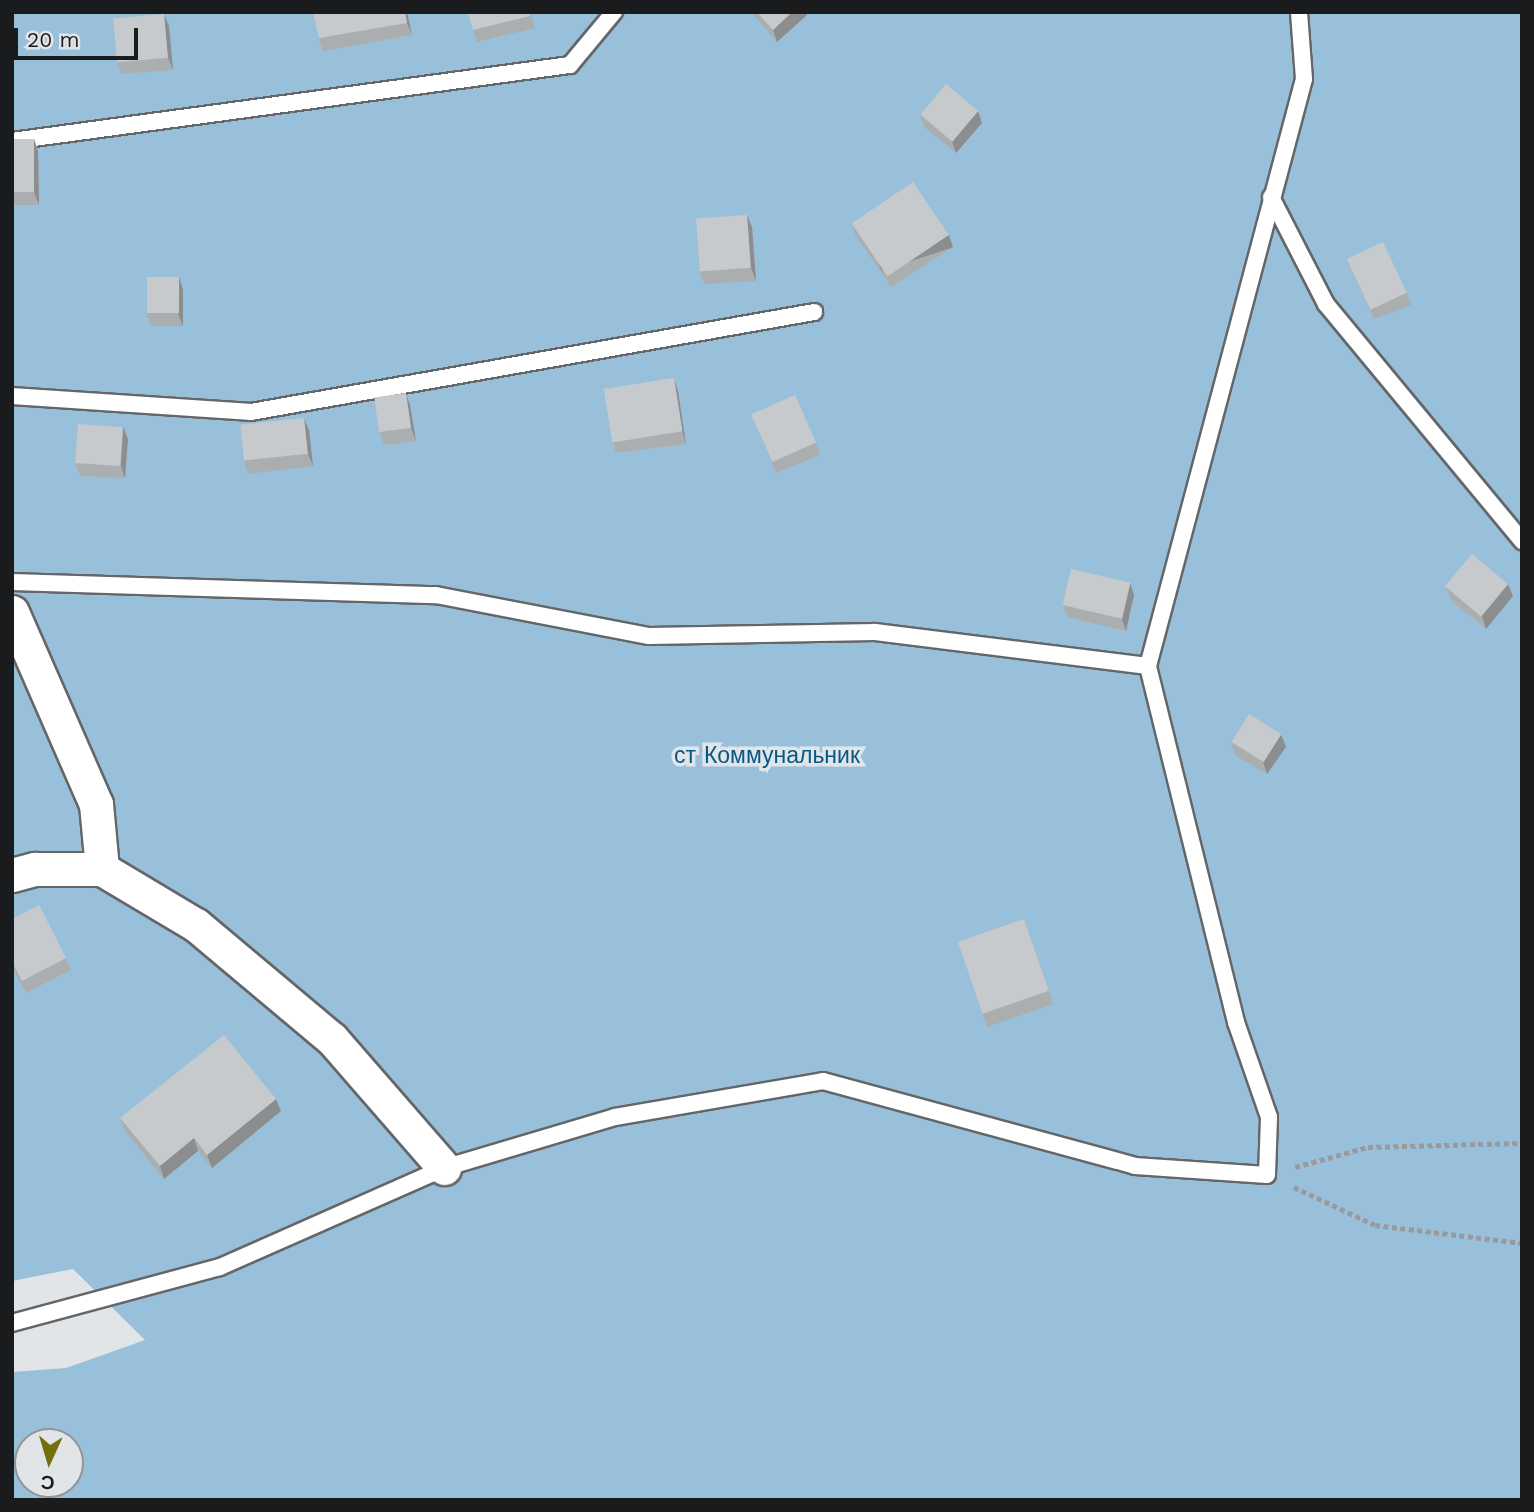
<!DOCTYPE html>
<meta charset="utf-8">
<style>
body{margin:0}
#map{position:relative;width:1534px;height:1512px;overflow:hidden;background:#e2e5e8;font-family:"Work Sans",sans-serif}
div>[style]{position:absolute}
[style*='--x']{left:calc(var(--x)*1px);top:calc(var(--y)*1px);width:calc(var(--w)*1px);rotate:calc(var(--a)*1deg)}
.green>*{inset:0;background:#99c0db}
.path>*{height:4.5px;margin-top:-2.25px;transform-origin:0;background:repeating-linear-gradient(90deg,#989a9c 0 5px,transparent 0 8.5px)}
.roads{filter:drop-shadow(2px 0 #646668) drop-shadow(-2px 0 #646668) drop-shadow(0 2px #646668) drop-shadow(0 -2px #646668)}
.lane>*{height:16px;margin:-8px;padding:0 8px;transform-origin:8px;border-radius:8px;background:#fff}
.street>*{height:33px;margin:-16.5px;padding:0 16.5px;transform-origin:16.5px;border-radius:16.5px;background:#fff}
.wall>*{inset:0;background:#abaeaf;transform-origin:0 0}
.shaded-wall>*{inset:0;background:#8b8d8f;transform-origin:0 0}
.building>*{inset:0;background:#c7cacc;transform-origin:0 0}
span{translate:-50% -50%;white-space:nowrap;text-align:center;line-height:1.15;-webkit-text-stroke:7px #e2e5e8;paint-order:stroke}
.park-label{font-size:23px;color:#055984}
.frame{position:absolute;inset:0;border:14px solid #1a1b1c;pointer-events:none}
.north{position:absolute;left:14px;top:1428px;width:70px;height:70px;box-sizing:border-box;background:#e2e5e8;border:2px solid #929496;border-radius:50%;rotate:184deg;font-size:19px;font-weight:700;line-height:28px;text-align:center;color:#1a1b1c}
.north::after{content:'';display:block;margin:auto;width:24px;height:32px;background:#756e0d;clip-path:polygon(50% 0,100% 100%,50% 72%,0 100%)}
.scale{position:absolute;left:14px;top:28px;width:124px;height:32px;box-sizing:border-box;border:4px solid #1a1b1c;border-top:0;padding-left:9px;font-size:21px;line-height:24px;white-space:nowrap;color:#1a1b1c;-webkit-text-stroke:5px #e2e5e8;paint-order:stroke}
</style>
<div id="map">
<div class="green">
<div style="clip-path:polygon(evenodd,12px 12px,1522px 12px,1522px 1500px,12px 1500px,12px 1372px,66px 1368px,145px 1340px,73px 1269px,12px 1281px,12px 12px,28px 1442px,70px 1442px,70px 1484px,28px 1484px,28px 1442px)"></div>
</div>
<div class="path">
<div style="--x:1295;--y:1167;--w:76;--a:-15.3"></div>
<div style="--x:1368;--y:1147;--w:154;--a:-1.5"></div>
<div style="--x:1294;--y:1187;--w:89;--a:25.1"></div>
<div style="--x:1375;--y:1225;--w:148;--a:7"></div>
</div>
<div class="roads">
<div class="lane">
<div style="--x:12;--y:141;--w:563;--a:-7.76"></div>
<div style="--x:570;--y:65;--w:69;--a:-50.3"></div>
<div style="--x:1271;--y:197;--w:120;--a:62.8"></div>
<div style="--x:1326;--y:304;--w:308;--a:50.4"></div>
<div style="--x:12;--y:396;--w:240;--a:3.8"></div>
<div style="--x:251;--y:412;--w:572;--a:-10.07"></div>
<div style="--x:12;--y:582;--w:424;--a:1.8"></div>
<div style="--x:436;--y:595;--w:217;--a:10.9"></div>
<div style="--x:649;--y:636;--w:226;--a:-1"></div>
<div style="--x:875;--y:632;--w:275;--a:7.1"></div>
<div style="--x:12;--y:1323;--w:215;--a:-15.1"></div>
<div style="--x:220;--y:1267;--w:245;--a:-23.8"></div>
<div style="--x:444;--y:1168;--w:178;--a:-16.6"></div>
<div style="--x:615;--y:1117;--w:211;--a:-9.8"></div>
<div style="--x:823;--y:1081;--w:323;--a:15.2"></div>
<div style="--x:1135;--y:1166;--w:132;--a:3.9"></div>
<div style="--x:1267;--y:1175;--w:58;--a:-88"></div>
<div style="--x:1269;--y:1117;--w:101;--a:-109.2"></div>
<div style="--x:1236;--y:1022;--w:367;--a:-103.9"></div>
<div style="--x:1148;--y:666;--w:607;--a:-75.12"></div>
<div style="--x:1304;--y:79;--w:67;--a:-94.3"></div>
</div>
<div class="street">
<div style="--x:12;--y:612;--w:210;--a:66.4"></div>
<div style="--x:96;--y:804;--w:65;--a:84.7"></div>
<div style="--x:102;--y:869;--w:109;--a:30.8"></div>
<div style="--x:196;--y:925;--w:177;--a:40"></div>
<div style="--x:332;--y:1039;--w:171;--a:49"></div>
<div style="--x:12;--y:875;--w:24;--a:-15"></div>
<div style="--x:35;--y:869;--w:67;--a:0"></div>
</div>
</div>
<div class="wall">
<div style="clip-path:polygon(407px 12px,412px 35px,323px 51px,319px 38px)"></div>
<div style="clip-path:polygon(530px 12px,535px 28px,477px 42px,473px 30px)"></div>
<div style="clip-path:polygon(751px 12px,806px 12px,807px 15px,777px 42px)"></div>
<div style="clip-path:polygon(169px 26px,173px 70px,121px 74px,117px 61px)"></div>
<div style="clip-path:polygon(920px 115px,982px 123px,956px 153px,924px 127px)"></div>
<div style="clip-path:polygon(12px 139px,34px 139px,38px 151px,39px 205px,12px 205px)"></div>
<div style="clip-path:polygon(747px 215px,752px 227px,756px 281px,704px 284px,700px 272px)"></div>
<div style="clip-path:polygon(851px 222px,953px 247px,891px 287px,855px 234px)"></div>
<div style="clip-path:polygon(1346px 257px,1407px 293px,1411px 305px,1374px 319px,1351px 269px)"></div>
<div style="clip-path:polygon(179px 277px,183px 290px,183px 326px,151px 326px,146px 313px)"></div>
<div style="clip-path:polygon(674px 378px,678px 391px,686px 444px,616px 453px,612px 440px)"></div>
<div style="clip-path:polygon(410px 405px,416px 441px,384px 445px,380px 433px)"></div>
<div style="clip-path:polygon(751px 413px,816px 443px,820px 455px,776px 473px)"></div>
<div style="clip-path:polygon(123px 427px,128px 439px,125px 478px,80px 476px,75px 463px)"></div>
<div style="clip-path:polygon(309px 430px,313px 466px,248px 474px,244px 461px)"></div>
<div style="clip-path:polygon(1130px 583px,1134px 595px,1126px 631px,1067px 617px,1063px 605px)"></div>
<div style="clip-path:polygon(1508px 584px,1513px 596px,1486px 629px,1451px 600px,1446px 587px)"></div>
<div style="clip-path:polygon(1231px 742px,1286px 747px,1267px 774px,1235px 755px)"></div>
<div style="clip-path:polygon(12px 919px,66px 958px,71px 970px,26px 993px,12px 966px)"></div>
<div style="left:1024px;top:919px;width:90px;height:70px;rotate:71deg"></div>
<div style="clip-path:polygon(281px 1111px,212px 1168px,198px 1151px,164px 1179px,125px 1131px,120px 1118px)"></div>
</div>
<div class="shaded-wall">
<div style="clip-path:polygon(405px 12px,407px 12px,412px 35px,407px 23px)"></div>
<div style="clip-path:polygon(792px 12px,806px 12px,807px 15px,777px 42px,773px 30px)"></div>
<div style="clip-path:polygon(164px 14px,169px 26px,173px 70px,168px 58px)"></div>
<div style="clip-path:polygon(978px 111px,982px 123px,956px 153px,952px 141px)"></div>
<div style="clip-path:polygon(34px 139px,38px 151px,39px 205px,34px 192px)"></div>
<div style="clip-path:polygon(747px 215px,752px 227px,756px 281px,751px 268px)"></div>
<div style="left:949px;top:235px;width:13px;height:75px;rotate:72deg"></div>
<div style="clip-path:polygon(179px 277px,183px 290px,183px 326px,178px 314px)"></div>
<div style="clip-path:polygon(674px 378px,678px 391px,686px 444px,682px 431px)"></div>
<div style="clip-path:polygon(406px 393px,410px 405px,416px 441px,411px 428px)"></div>
<div style="clip-path:polygon(304px 418px,309px 430px,313px 466px,308px 454px)"></div>
<div style="clip-path:polygon(123px 427px,128px 439px,125px 478px,121px 466px)"></div>
<div style="clip-path:polygon(1130px 583px,1134px 595px,1126px 631px,1122px 619px)"></div>
<div style="clip-path:polygon(1508px 584px,1513px 596px,1486px 629px,1482px 616px)"></div>
<div style="clip-path:polygon(1281px 734px,1286px 747px,1267px 774px,1263px 762px)"></div>
<div style="clip-path:polygon(276px 1099px,281px 1111px,212px 1168px,207px 1155px)"></div>
<div style="clip-path:polygon(194px 1138px,198px 1151px,164px 1179px,160px 1166px)"></div>
</div>
<div class="building">
<div style="clip-path:polygon(313px 12px,405px 12px,407px 23px,319px 38px)"></div>
<div style="clip-path:polygon(468px 12px,529px 12px,530px 16px,473px 30px)"></div>
<div style="clip-path:polygon(757px 12px,792px 12px,773px 30px)"></div>
<div style="left:164px;top:14px;width:44px;height:51px;rotate:85deg"></div>
<div style="left:946px;top:84px;width:42px;height:40px;rotate:40deg"></div>
<div style="left:12px;top:139px;width:22px;height:53px"></div>
<div style="left:913px;top:182px;width:64px;height:74px;rotate:56deg"></div>
<div style="left:747px;top:215px;width:53px;height:51px;rotate:86deg"></div>
<div style="left:1383px;top:242px;width:56px;height:40px;rotate:65deg"></div>
<div style="left:147px;top:277px;width:32px;height:36px"></div>
<div style="left:674px;top:378px;width:54px;height:71px;rotate:81deg"></div>
<div style="left:406px;top:393px;width:35px;height:32px;rotate:82deg"></div>
<div style="left:795px;top:395px;width:52px;height:48px;rotate:66deg"></div>
<div style="left:304px;top:418px;width:36px;height:64px;rotate:84deg"></div>
<div style="left:78px;top:424px;width:45px;height:39px;rotate:4deg"></div>
<div style="left:1472px;top:554px;width:47px;height:42px;rotate:40deg"></div>
<div style="left:1071px;top:569px;width:61px;height:37px;rotate:13deg"></div>
<div style="left:1249px;top:714px;width:38px;height:33px;rotate:32deg"></div>
<div style="clip-path:polygon(39px 905px,66px 958px,22px 981px,12px 962px,12px 919px)"></div>
<div style="left:1024px;top:919px;width:76px;height:70px;rotate:71deg"></div>
<div style="clip-path:polygon(224px 1035px,276px 1099px,207px 1155px,194px 1138px,160px 1166px,120px 1118px)"></div>
</div>
<div class="park-label">
<span style="left:767px;top:756px">ст Коммунальник</span>
</div>
<div class="frame"></div>
<div class="north">С</div>
<div class="scale">20 m</div>
</div>
